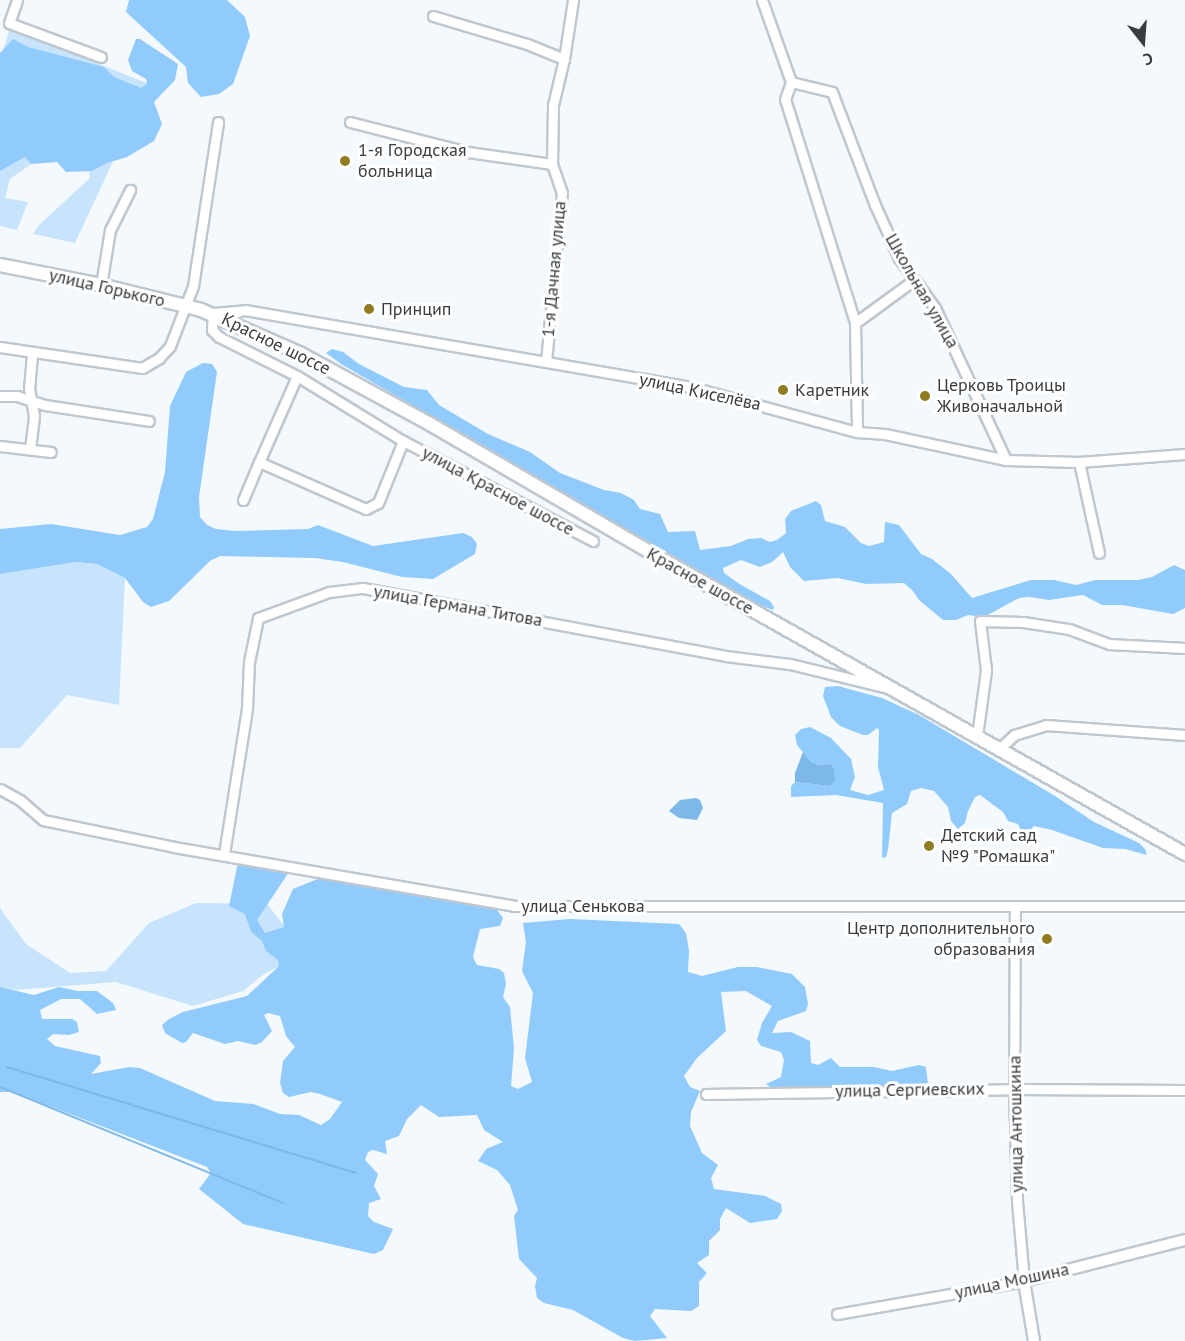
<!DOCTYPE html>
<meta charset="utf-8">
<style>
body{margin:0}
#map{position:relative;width:1185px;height:1341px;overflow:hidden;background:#f4f9fe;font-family:"PT Sans",sans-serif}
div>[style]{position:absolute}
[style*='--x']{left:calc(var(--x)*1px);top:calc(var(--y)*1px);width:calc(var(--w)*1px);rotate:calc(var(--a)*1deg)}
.green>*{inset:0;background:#c8e4fc}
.forest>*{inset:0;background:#91cbfc}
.water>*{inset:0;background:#7eb8e8}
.stream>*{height:2px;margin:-1px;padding:0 1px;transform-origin:1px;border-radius:1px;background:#7eb8e8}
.roads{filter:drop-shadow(2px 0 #bfc7cf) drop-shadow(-2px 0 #bfc7cf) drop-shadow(0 2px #bfc7cf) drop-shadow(0 -2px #bfc7cf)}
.minor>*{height:9px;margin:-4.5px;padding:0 4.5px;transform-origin:4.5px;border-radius:4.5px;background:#fff}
.tertiary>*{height:10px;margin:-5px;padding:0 5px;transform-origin:5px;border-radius:5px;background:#fff}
.secondary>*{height:12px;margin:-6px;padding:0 6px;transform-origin:6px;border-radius:6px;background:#fff}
.dots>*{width:16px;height:16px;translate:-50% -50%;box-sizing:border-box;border:3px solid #fff;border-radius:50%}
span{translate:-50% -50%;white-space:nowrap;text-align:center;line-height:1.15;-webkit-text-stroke:6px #fff;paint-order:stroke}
.poi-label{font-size:18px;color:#393d40}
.left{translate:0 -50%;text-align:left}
.right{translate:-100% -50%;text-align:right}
.street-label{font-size:18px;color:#393d40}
.north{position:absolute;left:1113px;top:12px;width:60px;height:60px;-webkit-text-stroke:4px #fff;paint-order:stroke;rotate:163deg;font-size:16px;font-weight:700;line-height:24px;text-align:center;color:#393d40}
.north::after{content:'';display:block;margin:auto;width:21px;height:27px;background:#393d40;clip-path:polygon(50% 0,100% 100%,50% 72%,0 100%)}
</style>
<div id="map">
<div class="green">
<div style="clip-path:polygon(10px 28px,149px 84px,75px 243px,33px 234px,39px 225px,90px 178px,86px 157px,44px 155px,10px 179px,5px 198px,28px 202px,17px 230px,0 226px,0 60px)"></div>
<div style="clip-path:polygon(76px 562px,97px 564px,125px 578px,119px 705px,67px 695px,20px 748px,0 748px,0 574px)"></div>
<div style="clip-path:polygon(196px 903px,267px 904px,306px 953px,264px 974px,243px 991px,193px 1006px,116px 982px,15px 990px,0 987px,0 908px,26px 944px,70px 973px,106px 971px,149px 923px)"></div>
</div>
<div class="forest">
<div style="clip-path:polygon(129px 0,227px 0,245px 17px,250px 36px,233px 84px,219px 94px,201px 97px,188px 83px,186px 67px,126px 12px)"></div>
<div style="clip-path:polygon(13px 39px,28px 47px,104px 67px,114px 77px,141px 88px,147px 84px,146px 79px,132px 71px,128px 60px,136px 39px,140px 39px,178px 64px,175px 80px,154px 102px,162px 124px,154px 141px,127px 157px,107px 163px,92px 171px,66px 172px,57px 162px,31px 164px,25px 157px,0 171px,0 53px)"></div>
<div style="clip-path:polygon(332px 349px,343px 352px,359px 364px,404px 387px,427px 390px,439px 405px,488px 434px,530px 452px,560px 473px,604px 490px,621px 493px,634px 500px,640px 509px,660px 514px,668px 532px,695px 531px,700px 550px,731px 546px,748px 539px,761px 538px,770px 542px,777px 540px,786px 533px,785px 519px,791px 511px,816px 501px,821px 505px,825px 521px,845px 527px,861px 543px,869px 546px,884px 542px,885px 522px,899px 525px,921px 554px,932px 559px,951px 574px,972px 598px,1031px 580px,1054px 580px,1076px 585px,1095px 580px,1138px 580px,1152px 577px,1174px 565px,1185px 570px,1185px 608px,1173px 614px,1122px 605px,1102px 605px,1083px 595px,1049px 600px,1029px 597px,1019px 598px,984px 617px,968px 615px,956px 620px,943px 620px,919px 600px,913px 591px,904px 583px,866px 584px,838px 578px,804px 581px,790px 567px,783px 552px,772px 562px,760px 567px,741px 560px,723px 568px,724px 573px,741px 585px,770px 601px,774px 607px,773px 610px,735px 595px,714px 580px,341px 364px,326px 353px)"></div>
<div style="clip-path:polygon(203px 363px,212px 364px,217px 372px,199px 497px,200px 517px,207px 525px,216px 529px,235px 531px,308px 529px,318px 525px,373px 546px,463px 533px,472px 537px,477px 544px,475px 554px,433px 579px,402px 577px,343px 562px,315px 558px,220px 556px,210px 561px,169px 601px,151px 607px,143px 602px,125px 578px,97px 564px,76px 562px,0 574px,0 529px,51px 524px,120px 535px,147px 527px,153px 519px,165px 472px,170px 406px,186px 372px)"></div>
<div style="clip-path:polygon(838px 686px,882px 698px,919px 715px,1055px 796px,1094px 822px,1139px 843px,1145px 849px,1147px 855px,1125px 849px,1103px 848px,1052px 830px,1034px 826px,1024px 837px,1018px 824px,1008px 821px,1003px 812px,980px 795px,975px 797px,968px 811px,965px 823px,958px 829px,951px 821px,948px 807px,934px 791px,921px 788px,911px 791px,907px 804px,892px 813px,888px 850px,886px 857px,882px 858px,883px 803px,836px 795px,791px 797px,791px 786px,795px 782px,830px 786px,834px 768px,831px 764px,817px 765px,811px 762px,797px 745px,795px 735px,801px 729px,810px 727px,831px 738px,851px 759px,855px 777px,850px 790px,868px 795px,884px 790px,878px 767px,879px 730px,877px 728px,868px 735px,863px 735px,840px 726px,831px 717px,823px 696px,825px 687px)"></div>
<div style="clip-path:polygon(248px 862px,270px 871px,289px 872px,257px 920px,265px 933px,284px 927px,282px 914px,293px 889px,320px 878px,407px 890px,477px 903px,497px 910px,503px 918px,500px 926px,480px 929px,473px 957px,477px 965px,499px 969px,504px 973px,506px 984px,503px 997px,510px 1007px,514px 1048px,511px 1086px,518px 1089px,532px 1082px,525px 1058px,533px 993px,522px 971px,526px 942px,523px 923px,570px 919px,679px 924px,686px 933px,689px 950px,688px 972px,702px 976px,738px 967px,757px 967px,792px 974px,805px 987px,808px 1004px,806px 1011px,778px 1021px,772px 1033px,791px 1032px,810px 1041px,811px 1063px,818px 1065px,831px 1058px,840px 1067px,874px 1067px,892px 1071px,919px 1065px,926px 1067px,928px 1084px,771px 1088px,766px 1084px,781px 1077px,784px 1060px,781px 1052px,761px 1046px,757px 1040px,762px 1023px,772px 1006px,746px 991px,721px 992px,726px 1031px,697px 1058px,684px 1076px,690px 1087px,700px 1091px,691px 1112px,690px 1126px,702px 1153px,718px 1165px,711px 1178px,714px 1189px,765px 1196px,781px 1204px,782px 1211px,777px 1219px,750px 1223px,726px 1208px,720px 1219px,720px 1230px,709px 1241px,709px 1255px,697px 1263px,707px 1273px,699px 1282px,699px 1306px,691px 1311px,655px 1309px,650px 1316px,667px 1338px,635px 1341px,623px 1338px,573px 1310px,544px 1303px,537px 1298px,535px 1286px,537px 1278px,519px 1259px,514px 1216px,518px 1210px,510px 1185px,497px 1170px,478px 1161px,486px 1149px,503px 1142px,484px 1130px,477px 1115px,439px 1117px,421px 1105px,407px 1119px,399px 1136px,385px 1141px,387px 1154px,373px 1150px,368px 1152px,365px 1160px,378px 1174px,374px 1186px,381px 1199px,369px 1203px,368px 1216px,374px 1222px,393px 1229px,383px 1250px,374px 1254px,243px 1224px,199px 1189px,211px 1173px,207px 1167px,13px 1092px,0 1092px,0 987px,34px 995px,59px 987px,78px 991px,97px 991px,113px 1003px,116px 1010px,97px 1014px,80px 999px,61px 999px,40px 1010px,42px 1019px,72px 1019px,77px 1022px,79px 1032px,69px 1035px,53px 1034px,47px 1039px,55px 1046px,100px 1056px,101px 1063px,91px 1074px,129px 1067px,140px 1068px,215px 1101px,253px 1104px,280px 1114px,299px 1115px,321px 1125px,330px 1119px,342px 1102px,320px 1094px,311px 1092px,289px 1097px,283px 1093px,280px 1083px,283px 1061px,295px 1047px,286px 1036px,280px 1016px,268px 1013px,264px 1015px,272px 1031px,262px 1042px,255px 1045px,238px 1041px,225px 1044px,193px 1033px,186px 1042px,182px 1043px,165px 1033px,162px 1025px,169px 1019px,183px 1012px,247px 996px,279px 966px,278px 960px,266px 951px,262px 941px,251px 932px,245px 914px,229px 906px,237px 867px,239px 864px)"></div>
</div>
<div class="water">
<div style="clip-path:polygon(803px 752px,811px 762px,818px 765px,831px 764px,834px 768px,835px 780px,830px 786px,795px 782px,795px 773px)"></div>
<div style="clip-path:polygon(696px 798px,700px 800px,703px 808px,697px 820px,679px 818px,669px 811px,680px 800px)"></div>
</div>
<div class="stream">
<div style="--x:7;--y:1067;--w:364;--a:16.9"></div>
<div style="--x:0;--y:1087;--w:306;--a:22.3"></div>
</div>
<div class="roads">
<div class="minor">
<div style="--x:17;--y:0;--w:24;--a:109"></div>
<div style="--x:9;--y:23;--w:98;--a:20.3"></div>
<div style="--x:762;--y:0;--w:87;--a:70.5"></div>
<div style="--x:791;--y:82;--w:18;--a:109"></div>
<div style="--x:785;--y:99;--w:235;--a:72.6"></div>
<div style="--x:855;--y:323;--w:109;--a:88.9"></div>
<div style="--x:433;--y:16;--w:98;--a:16.6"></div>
<div style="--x:527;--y:44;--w:40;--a:22"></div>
<div style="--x:791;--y:82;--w:42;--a:13.7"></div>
<div style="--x:832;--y:92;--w:121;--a:69.2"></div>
<div style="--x:875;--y:205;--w:58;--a:65.6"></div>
<div style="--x:899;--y:258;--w:62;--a:54.2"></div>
<div style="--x:935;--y:308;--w:168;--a:65"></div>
<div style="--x:350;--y:122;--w:122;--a:14.3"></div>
<div style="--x:468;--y:152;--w:85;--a:8.1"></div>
<div style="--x:101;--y:285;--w:56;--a:-80.7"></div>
<div style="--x:110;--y:230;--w:45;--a:-63.4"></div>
<div style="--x:855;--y:323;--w:73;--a:-36.1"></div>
<div style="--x:0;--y:347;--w:144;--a:8.4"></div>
<div style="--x:142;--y:368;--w:20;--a:-30"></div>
<div style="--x:159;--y:358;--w:16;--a:-47"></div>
<div style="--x:170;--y:346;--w:64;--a:-69"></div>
<div style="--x:193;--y:286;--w:166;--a:-81.3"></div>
<div style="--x:546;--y:362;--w:170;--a:-84.6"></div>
<div style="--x:562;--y:193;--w:31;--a:-109"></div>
<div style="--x:552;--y:164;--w:59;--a:-89"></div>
<div style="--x:553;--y:105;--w:47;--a:-76.6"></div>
<div style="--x:564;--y:59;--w:60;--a:-81.3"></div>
<div style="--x:297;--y:376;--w:94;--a:113.8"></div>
<div style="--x:259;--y:462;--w:117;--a:23.7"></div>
<div style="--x:366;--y:509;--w:13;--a:-27"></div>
<div style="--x:378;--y:503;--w:67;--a:-68"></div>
<div style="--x:0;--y:396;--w:17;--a:0"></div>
<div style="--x:17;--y:396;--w:29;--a:18"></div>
<div style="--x:45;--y:405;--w:105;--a:8.7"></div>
<div style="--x:0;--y:446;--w:51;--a:6.7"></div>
<div style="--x:30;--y:449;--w:33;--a:-83"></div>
<div style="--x:34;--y:416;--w:27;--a:-100"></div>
<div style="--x:29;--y:389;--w:36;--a:-85"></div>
<div style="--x:1079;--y:462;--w:93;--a:77.6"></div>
<div style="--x:243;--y:500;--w:41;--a:-67.2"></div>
<div style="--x:593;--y:541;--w:215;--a:-152.2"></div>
<div style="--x:403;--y:441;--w:124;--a:-148.5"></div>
<div style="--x:297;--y:376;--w:87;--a:-153.4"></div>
<div style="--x:219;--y:337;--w:10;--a:-135"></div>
<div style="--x:212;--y:330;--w:17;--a:-87"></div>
<div style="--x:213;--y:313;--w:32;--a:-5"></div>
<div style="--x:245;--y:310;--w:454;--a:9.8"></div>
<div style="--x:692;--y:387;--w:171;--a:15.3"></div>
<div style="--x:857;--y:432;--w:28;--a:4"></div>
<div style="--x:885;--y:434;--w:124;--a:12.1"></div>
<div style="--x:1006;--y:460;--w:73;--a:1.6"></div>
<div style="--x:1079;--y:462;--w:106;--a:-4.3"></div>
<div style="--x:977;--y:736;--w:67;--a:-82.2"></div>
<div style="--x:986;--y:670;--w:49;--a:-97"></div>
<div style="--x:980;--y:621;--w:43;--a:1.3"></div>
<div style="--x:1023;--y:622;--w:47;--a:8.7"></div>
<div style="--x:1069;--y:629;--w:43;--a:20.6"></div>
<div style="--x:1109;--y:644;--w:76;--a:3"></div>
<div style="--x:999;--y:749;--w:21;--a:-43"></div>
<div style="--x:1014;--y:735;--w:34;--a:-17"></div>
<div style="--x:1046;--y:725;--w:139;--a:4.1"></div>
<div style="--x:0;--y:789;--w:23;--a:29"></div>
<div style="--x:20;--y:800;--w:30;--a:41"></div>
<div style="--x:43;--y:820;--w:134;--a:11.6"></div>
<div style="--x:174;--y:847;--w:345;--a:9.8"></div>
<div style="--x:514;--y:906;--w:671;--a:0"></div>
<div style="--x:224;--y:854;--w:148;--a:-81"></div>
<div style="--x:247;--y:708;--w:46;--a:-87.5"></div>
<div style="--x:249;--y:662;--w:45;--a:-78.4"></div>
<div style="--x:258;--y:618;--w:76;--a:-20.1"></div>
<div style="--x:329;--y:592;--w:34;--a:-7"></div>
<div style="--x:363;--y:588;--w:369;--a:10.6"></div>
<div style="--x:726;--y:656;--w:64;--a:7.1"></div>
<div style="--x:790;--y:664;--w:97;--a:13.7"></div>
<div style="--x:706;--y:1094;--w:308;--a:-0.9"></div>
<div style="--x:1014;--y:1089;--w:171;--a:0.3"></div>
<div style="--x:837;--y:1314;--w:190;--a:-10"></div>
<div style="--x:1024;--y:1281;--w:80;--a:-95"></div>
<div style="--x:1017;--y:1201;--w:112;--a:-91.5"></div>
<div style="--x:1014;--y:1089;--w:182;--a:-89.7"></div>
</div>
<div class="tertiary">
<div style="--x:1034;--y:1341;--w:61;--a:-99.5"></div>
<div style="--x:1024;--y:1281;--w:166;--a:-14.3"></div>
</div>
<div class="secondary">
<div style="--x:0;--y:265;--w:103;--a:11.2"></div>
<div style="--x:101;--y:285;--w:103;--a:14"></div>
<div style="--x:201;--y:310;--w:109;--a:23.7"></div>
<div style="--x:301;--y:354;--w:147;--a:28.5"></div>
<div style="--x:430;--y:424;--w:266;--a:30.2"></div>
<div style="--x:660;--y:558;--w:603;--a:29.41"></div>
</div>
</div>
<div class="dots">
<div style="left:345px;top:161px;background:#917b21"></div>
<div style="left:369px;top:309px;background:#917b21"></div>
<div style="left:783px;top:390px;background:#917b21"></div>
<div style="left:925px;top:396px;background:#917b21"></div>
<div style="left:929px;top:846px;background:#917b21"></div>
<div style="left:1047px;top:939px;background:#917b21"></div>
</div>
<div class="poi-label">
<span class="left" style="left:358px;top:161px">1-я Городская<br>больница</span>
<span class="left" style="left:381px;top:309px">Принцип</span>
<span class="left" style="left:937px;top:396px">Церковь Троицы<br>Живоначальной</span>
<span class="left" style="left:795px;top:390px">Каретник</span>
<span class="left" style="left:941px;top:846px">Детский сад<br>№9 "Ромашка"</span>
<span class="right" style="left:1035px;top:939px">Центр дополнительного<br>образования</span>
</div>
<div class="street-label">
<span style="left:554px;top:269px;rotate:-85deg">1-я Дачная улица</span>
<span style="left:107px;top:288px;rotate:13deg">улица Горького</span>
<span style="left:922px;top:291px;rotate:60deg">Школьная улица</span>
<span style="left:276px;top:344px;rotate:26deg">Красное шоссе</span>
<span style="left:700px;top:392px;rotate:12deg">улица Киселёва</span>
<span style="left:498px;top:491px;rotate:28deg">улица Красное шоссе</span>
<span style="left:700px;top:581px;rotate:29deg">Красное шоссе</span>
<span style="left:458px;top:606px;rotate:10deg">улица Германа Титова</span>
<span style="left:583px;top:906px">улица Сенькова</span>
<span style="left:910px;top:1090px;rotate:-1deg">улица Сергиевских</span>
<span style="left:1016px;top:1124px;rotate:-91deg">улица Антошкина</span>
<span style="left:1012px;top:1281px;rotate:-12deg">улица Мошина</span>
</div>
<div class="north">С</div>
</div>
